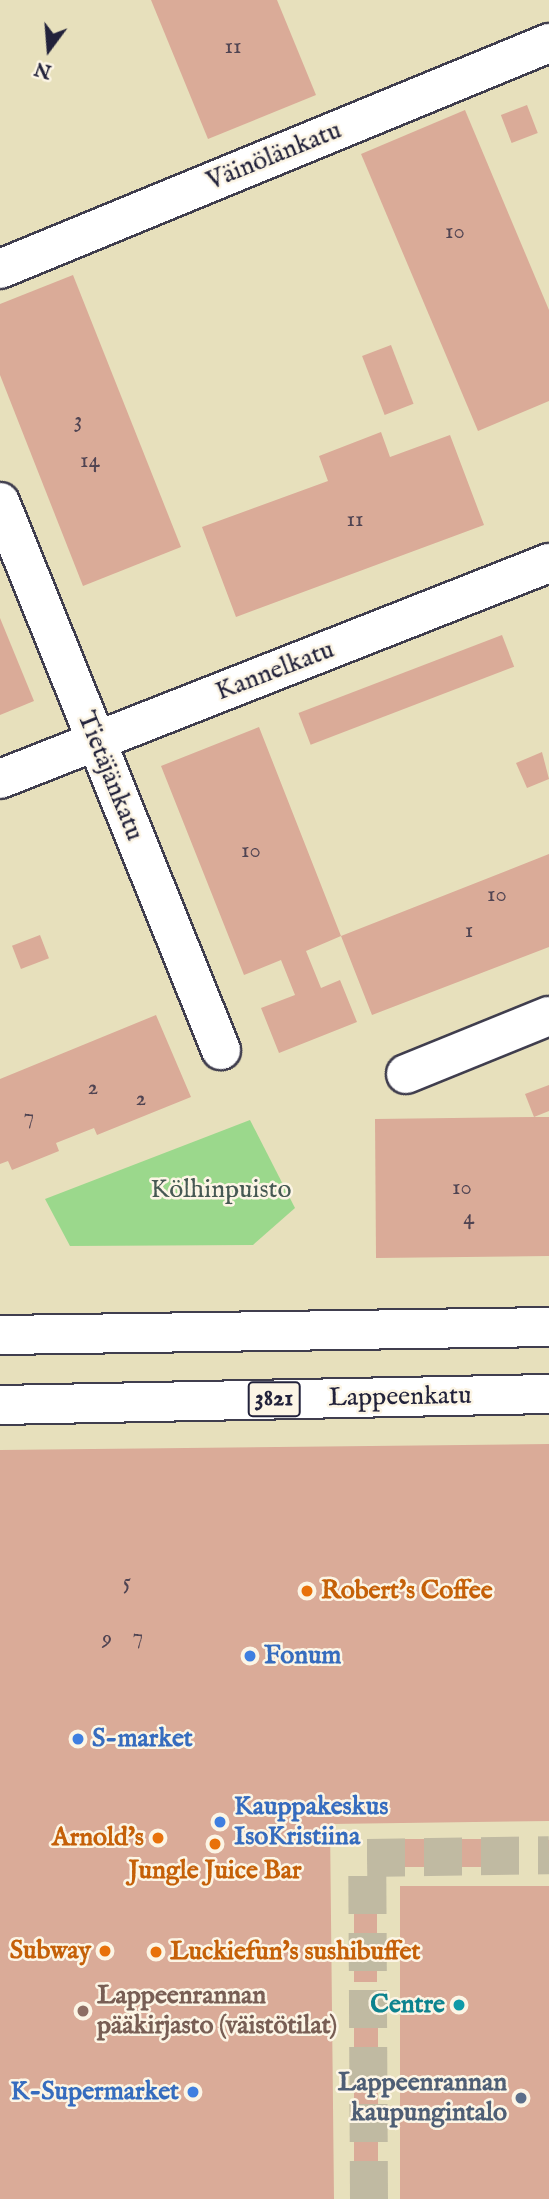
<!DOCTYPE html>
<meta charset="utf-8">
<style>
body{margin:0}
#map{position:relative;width:549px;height:2199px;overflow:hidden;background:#e7e0bc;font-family:"IM FELL English",serif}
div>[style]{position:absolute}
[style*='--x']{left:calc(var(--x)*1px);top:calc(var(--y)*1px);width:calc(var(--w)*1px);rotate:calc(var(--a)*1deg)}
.green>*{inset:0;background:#9bd88c}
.building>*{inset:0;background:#daab98;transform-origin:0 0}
.minor-tunnel>*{height:38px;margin-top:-19px;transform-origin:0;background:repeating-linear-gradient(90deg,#c0baa2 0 38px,transparent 0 57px)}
.roads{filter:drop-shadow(2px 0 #403e4e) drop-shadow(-2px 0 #403e4e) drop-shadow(0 2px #403e4e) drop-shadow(0 -2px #403e4e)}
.minor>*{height:38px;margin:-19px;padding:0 19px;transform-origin:19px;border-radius:19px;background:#fff}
.major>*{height:38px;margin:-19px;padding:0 19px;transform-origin:19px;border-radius:19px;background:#fff}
.dots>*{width:19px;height:19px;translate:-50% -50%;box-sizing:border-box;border:4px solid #fcf5e5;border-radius:50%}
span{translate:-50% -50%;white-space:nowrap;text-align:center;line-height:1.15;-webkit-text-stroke:5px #fcf5e5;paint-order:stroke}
.number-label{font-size:23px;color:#504452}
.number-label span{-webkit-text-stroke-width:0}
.shield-label span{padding:2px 5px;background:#fcf5e5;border:2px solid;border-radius:5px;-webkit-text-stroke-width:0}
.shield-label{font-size:24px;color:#22223b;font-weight:700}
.street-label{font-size:26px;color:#22223b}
.park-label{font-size:26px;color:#465953}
.food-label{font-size:26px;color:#c56008;font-weight:700}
.left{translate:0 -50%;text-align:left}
.right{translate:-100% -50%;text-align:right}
.shop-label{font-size:26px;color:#366cbe;font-weight:700}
.education-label{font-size:26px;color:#785e54;font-weight:700}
.culture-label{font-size:26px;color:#0d838f;font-weight:700}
.service-label{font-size:26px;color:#4e5e75;font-weight:700}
.north{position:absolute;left:14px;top:14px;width:70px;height:70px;-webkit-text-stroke:5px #fcf5e5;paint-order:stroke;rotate:196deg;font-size:19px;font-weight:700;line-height:28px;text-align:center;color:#22223b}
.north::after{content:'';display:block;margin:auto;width:24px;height:32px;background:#22223b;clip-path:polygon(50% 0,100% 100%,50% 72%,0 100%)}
</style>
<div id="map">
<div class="green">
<div style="clip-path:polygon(250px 1120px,295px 1208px,253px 1245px,70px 1246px,45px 1199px)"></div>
</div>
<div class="building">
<div style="clip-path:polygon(151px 0,277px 0,316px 95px,208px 139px)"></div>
<div style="left:527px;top:105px;width:30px;height:28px;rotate:69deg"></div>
<div style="clip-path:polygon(465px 110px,549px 310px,549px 401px,478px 431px,361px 154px)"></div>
<div style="clip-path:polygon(73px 275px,181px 547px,83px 586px,0 375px,0 304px)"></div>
<div style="left:391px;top:345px;width:63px;height:31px;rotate:69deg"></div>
<div style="clip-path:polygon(381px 432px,390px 457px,450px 435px,484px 525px,236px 617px,202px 527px,328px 481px,319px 456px)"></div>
<div style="clip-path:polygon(0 618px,34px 701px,0 715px)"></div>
<div style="left:502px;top:635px;width:34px;height:218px;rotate:69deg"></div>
<div style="clip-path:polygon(259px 727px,341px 936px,549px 854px,549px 947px,372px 1015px,341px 936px,306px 951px,321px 988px,340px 980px,357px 1022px,279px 1053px,261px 1008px,295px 995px,281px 960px,244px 975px,161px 766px)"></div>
<div style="clip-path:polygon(542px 752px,549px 779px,527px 788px,516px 763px)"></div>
<div style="left:40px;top:935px;width:25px;height:30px;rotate:69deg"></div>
<div style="clip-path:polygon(156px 1015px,191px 1097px,97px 1135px,94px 1128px,56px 1143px,59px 1151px,12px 1170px,8px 1161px,0 1164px,0 1079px)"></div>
<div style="clip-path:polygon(549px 1085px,549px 1111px,534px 1117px,525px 1094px)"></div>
<div style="clip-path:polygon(534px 1117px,549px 1117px,549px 1256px,376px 1258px,375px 1119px)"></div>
<div style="clip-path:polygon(549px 1444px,549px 1821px,330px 1824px,334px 2199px,0 2199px,0 1450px)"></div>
<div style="left:401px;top:1839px;width:91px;height:28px"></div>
<div style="left:540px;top:1840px;width:9px;height:27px"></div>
<div style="left:549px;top:1886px;width:313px;height:149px;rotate:90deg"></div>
<div style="left:354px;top:1889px;width:23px;height:93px"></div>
<div style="left:354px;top:2028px;width:24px;height:143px"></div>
</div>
<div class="minor-tunnel">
<div style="--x:369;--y:2199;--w:341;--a:-90.3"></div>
<div style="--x:367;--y:1858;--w:182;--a:-0.9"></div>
</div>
<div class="roads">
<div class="minor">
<div style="--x:0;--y:269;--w:594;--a:-22.37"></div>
<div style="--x:0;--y:502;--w:591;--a:68.04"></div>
<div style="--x:0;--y:779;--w:590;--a:-21.48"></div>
<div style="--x:406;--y:1074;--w:154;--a:-22.1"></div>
</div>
<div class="major">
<div style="--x:0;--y:1335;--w:549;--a:-0.83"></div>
<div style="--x:0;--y:1405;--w:549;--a:-1.15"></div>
</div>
</div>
<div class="dots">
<div style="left:307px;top:1591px;background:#e8710a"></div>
<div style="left:250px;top:1656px;background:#3f7fe0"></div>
<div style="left:78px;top:1739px;background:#3f7fe0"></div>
<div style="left:220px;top:1822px;background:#3f7fe0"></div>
<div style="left:158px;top:1838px;background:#e8710a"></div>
<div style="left:215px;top:1844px;background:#e8710a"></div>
<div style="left:105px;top:1951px;background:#e8710a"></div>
<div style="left:156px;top:1952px;background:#e8710a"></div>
<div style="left:459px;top:2005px;background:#0f9aa8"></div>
<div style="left:83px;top:2011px;background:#8d6e63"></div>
<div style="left:193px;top:2092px;background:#3f7fe0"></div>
<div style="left:521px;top:2098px;background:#5c6f8a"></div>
</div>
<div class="number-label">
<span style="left:233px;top:47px">11</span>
<span style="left:455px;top:232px">10</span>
<span style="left:78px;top:421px">3</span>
<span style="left:90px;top:461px">14</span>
<span style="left:355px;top:520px">11</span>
<span style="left:251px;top:851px">10</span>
<span style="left:497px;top:895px">10</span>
<span style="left:469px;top:931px">1</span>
<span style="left:93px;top:1088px">2</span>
<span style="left:141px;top:1099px">2</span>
<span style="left:29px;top:1117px">7</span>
<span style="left:462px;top:1188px">10</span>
<span style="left:469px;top:1218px">4</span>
<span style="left:127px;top:1583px">5</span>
<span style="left:138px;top:1637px">7</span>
<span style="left:107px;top:1639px">9</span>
</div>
<div class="shield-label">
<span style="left:274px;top:1399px">3821</span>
</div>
<div class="street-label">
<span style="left:274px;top:156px;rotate:-22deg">Väinölänkatu</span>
<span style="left:275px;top:671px;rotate:-21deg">Kannelkatu</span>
<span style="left:110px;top:776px;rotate:68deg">Tietäjänkatu</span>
<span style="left:400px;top:1397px;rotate:-1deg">Lappeenkatu</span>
</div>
<div class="park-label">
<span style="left:221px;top:1190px">Kölhinpuisto</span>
</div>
<div class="food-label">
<span class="left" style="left:321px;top:1591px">Robert's Coffee</span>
<span class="right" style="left:144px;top:1838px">Arnold's</span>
<span style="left:215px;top:1871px">Jungle Juice Bar</span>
<span class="right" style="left:91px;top:1951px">Subway</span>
<span class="left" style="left:170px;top:1952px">Luckiefun's sushibuffet</span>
</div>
<div class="shop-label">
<span class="left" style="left:264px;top:1656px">Fonum</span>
<span class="left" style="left:92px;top:1739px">S-market</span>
<span class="left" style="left:234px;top:1822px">Kauppakeskus<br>IsoKristiina</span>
<span class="right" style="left:179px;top:2092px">K-Supermarket</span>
</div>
<div class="education-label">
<span class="left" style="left:97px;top:2011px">Lappeenrannan<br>pääkirjasto (väistötilat)</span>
</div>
<div class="culture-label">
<span class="right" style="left:445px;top:2005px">Centre</span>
</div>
<div class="service-label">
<span class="right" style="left:507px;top:2098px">Lappeenrannan<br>kaupungintalo</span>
</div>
<div class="north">N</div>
</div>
